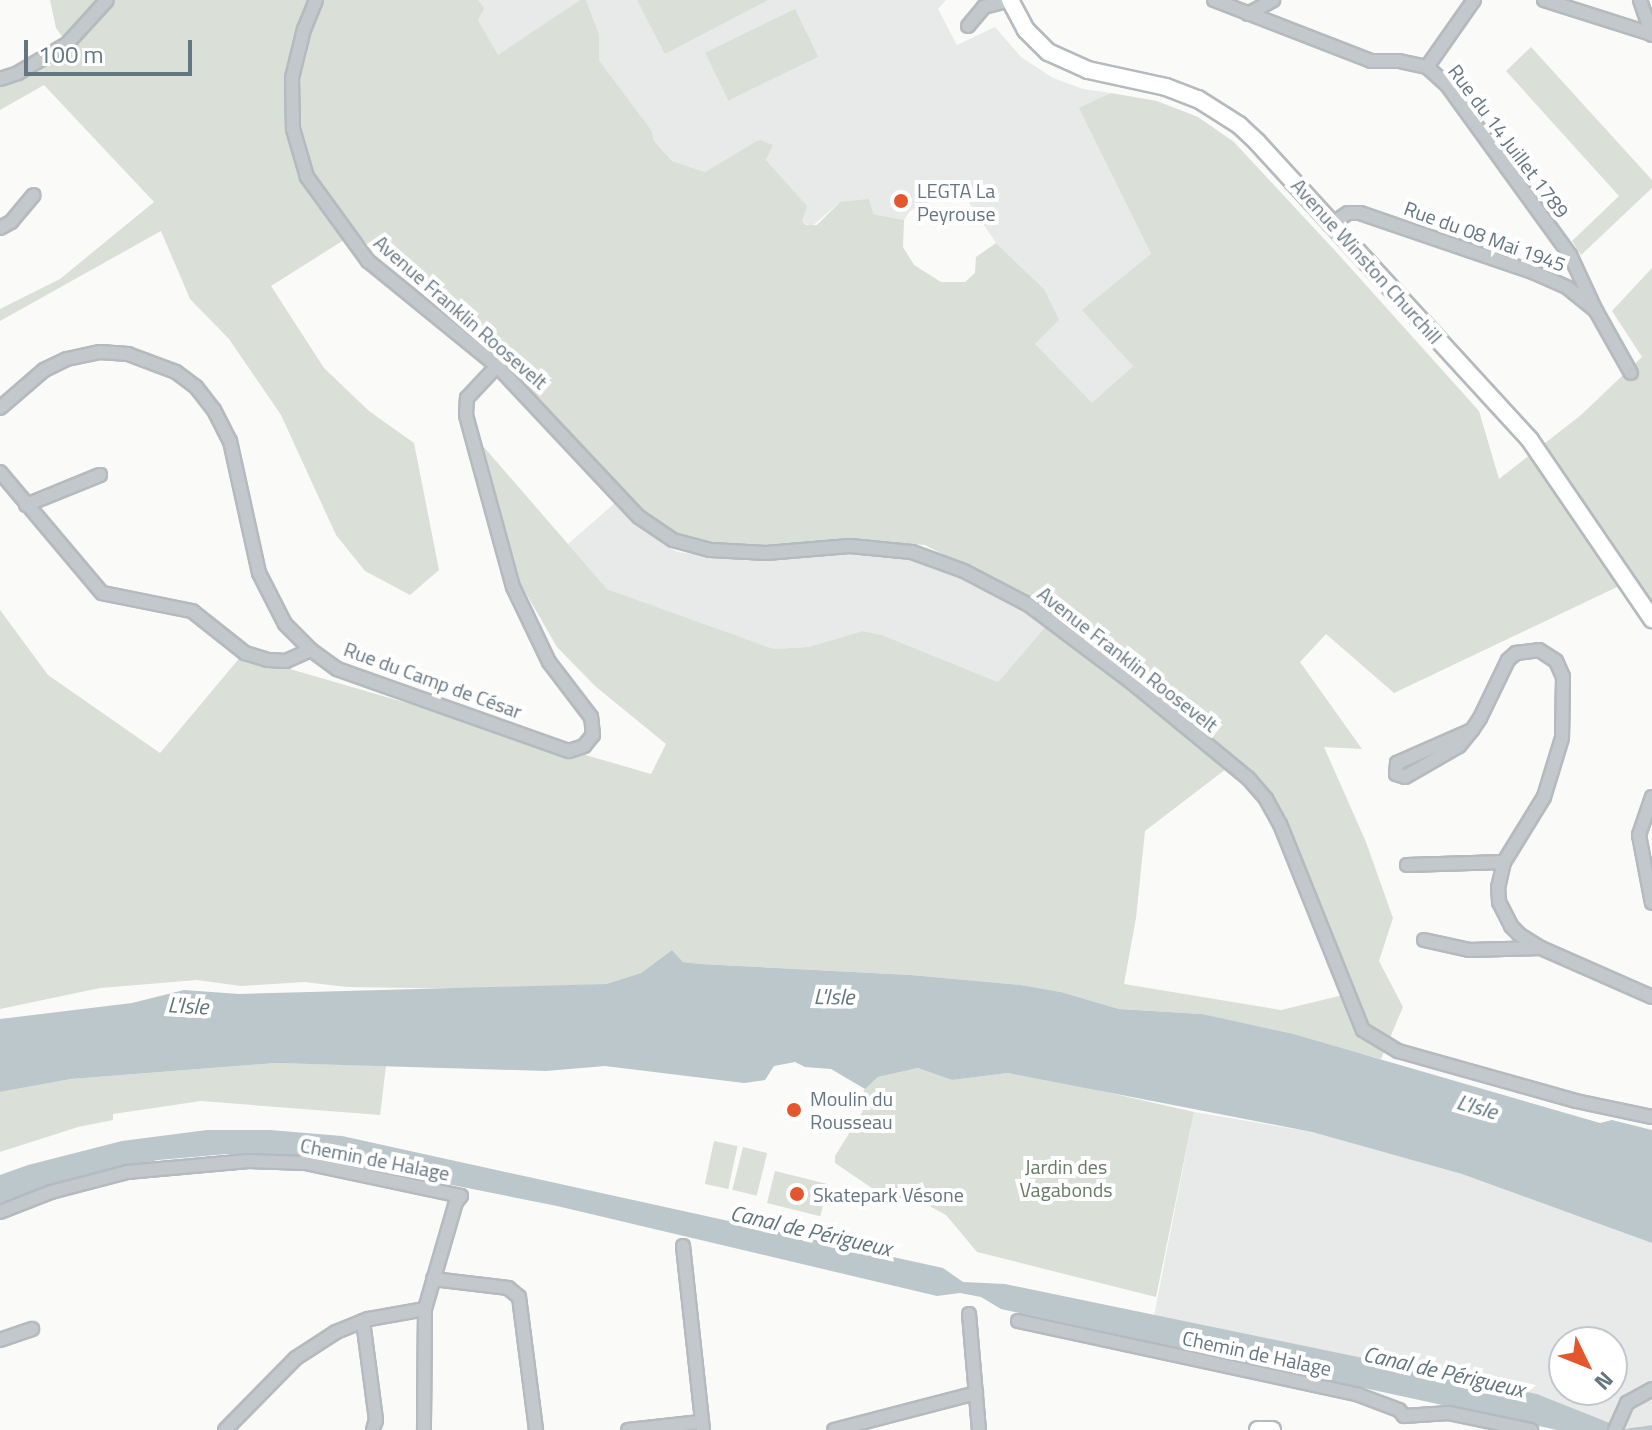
<!DOCTYPE html>
<meta charset="utf-8">
<style>
body{margin:0}
#map{position:relative;width:1652px;height:1430px;overflow:hidden;background:#fafaf8;font-family:"Titillium Web",sans-serif}
div>[style]{position:absolute}
[style*='--x']{left:calc(var(--x)*1px);top:calc(var(--y)*1px);width:calc(var(--w)*1px);rotate:calc(var(--a)*1deg)}
.built>*{inset:0;background:#e8e9e9}
.green>*{inset:0;background:#dadfd7;transform-origin:0 0}
.water>*{inset:0;background:#bbc7cb}
.roads{filter:drop-shadow(2px 0 #b5babe) drop-shadow(-2px 0 #b5babe) drop-shadow(0 2px #b5babe) drop-shadow(0 -2px #b5babe)}
.minor>*{height:12px;margin:-6px;padding:0 6px;transform-origin:6px;border-radius:6px;background:#c3c8cc}
.major>*{height:16px;margin:-8px;padding:0 8px;transform-origin:8px;border-radius:8px;background:#fff}
.dots>*{width:22px;height:22px;translate:-50% -50%;box-sizing:border-box;border:4px solid #fff;border-radius:50%}
span{translate:-50% -50%;white-space:nowrap;text-align:center;line-height:1.15;-webkit-text-stroke:8px #fff;paint-order:stroke}
.street-label{font-size:20px;color:#657683}
.poi-label{font-size:20px;color:#657683}
.left{translate:0 -50%;text-align:left}
.park-label{font-size:20px;color:#687a64}
.water-label{font-size:22px;color:#60757c;font-style:italic}
.north{position:absolute;left:1548px;top:1326px;width:80px;height:80px;box-sizing:border-box;background:#fff;border:2px solid #c1c8cd;border-radius:50%;rotate:133deg;font-size:22px;font-weight:700;line-height:32px;text-align:center;color:#657683}
.north::after{content:'';display:block;margin:auto;width:28px;height:36px;background:#e4572e;clip-path:polygon(50% 0,100% 100%,50% 72%,0 100%)}
.scale{position:absolute;left:24px;top:40px;width:168px;height:36px;box-sizing:border-box;border:4px solid #657683;border-top:0;padding-left:10px;font-size:24px;line-height:28px;white-space:nowrap;color:#657683;-webkit-text-stroke:6px #fff;paint-order:stroke}
</style>
<div id="map">
<div class="built">
<div style="clip-path:polygon(478px 0,580px 0,498px 56px,478px 20px,483px 8px)"></div>
<div style="clip-path:polygon(586px 0,946px 0,938px 9px,957px 45px,995px 27px,1021px 57px,1053px 78px,1083px 89px,1111px 93px,1080px 109px,1151px 254px,1133px 366px,1092px 404px,1034px 344px,1044px 289px,996px 243px,959px 188px,910px 211px,904px 220px,873px 214px,840px 202px,811px 227px,802px 221px,806px 206px,766px 160px,772px 145px,753px 143px,705px 172px,672px 161px,654px 141px,652px 131px,599px 60px,599px 34px)"></div>
<div style="clip-path:polygon(616px 502px,648px 533px,677px 552px,752px 561px,854px 554px,915px 560px,973px 581px,1022px 606px,1047px 625px,998px 682px,882px 635px,863px 631px,808px 647px,774px 649px,607px 589px,568px 544px)"></div>
<div style="clip-path:polygon(evenodd,1194px 1112px,1312px 1132px,1462px 1174px,1652px 1243px,1652px 1425px,1625px 1429px,1537px 1394px,1154px 1316px,1194px 1112px,1564px 1342px,1612px 1342px,1612px 1390px,1564px 1390px,1564px 1342px)"></div>
</div>
<div class="green">
<div style="clip-path:polygon(50px 0,478px 0,484px 8px,478px 20px,498px 55px,580px 0,586px 0,599px 34px,599px 60px,652px 131px,654px 141px,672px 161px,705px 172px,753px 143px,760px 140px,773px 145px,766px 160px,807px 206px,802px 221px,806px 225px,817px 225px,840px 202px,869px 199px,873px 214px,904px 220px,903px 247px,914px 265px,941px 282px,965px 282px,975px 273px,976px 257px,996px 243px,1044px 289px,1059px 320px,1035px 344px,1092px 403px,1133px 366px,1082px 310px,1151px 254px,1079px 108px,1111px 93px,1157px 101px,1198px 117px,1234px 142px,1339px 255px,1479px 411px,1499px 479px,1581px 415px,1642px 357px,1612px 311px,1652px 268px,1652px 603px,1636px 578px,1394px 693px,1326px 634px,1300px 662px,1362px 749px,1324px 747px,1366px 842px,1393px 918px,1379px 961px,1403px 1007px,1381px 1059px,1202px 1014px,1119px 1009px,1061px 992px,1021px 985px,911px 975px,701px 964px,683px 962px,672px 950px,641px 973px,606px 984px,481px 989px,347px 987px,304px 982px,241px 986px,197px 980px,100px 988px,0 1009px,0 610px,48px 675px,160px 753px,242px 655px,651px 774px,666px 744px,595px 686px,557px 647px,520px 583px,483px 446px,607px 589px,774px 649px,808px 647px,863px 631px,882px 635px,998px 682px,1047px 625px,1226px 769px,1145px 831px,1136px 918px,1124px 984px,1281px 1010px,1339px 996px,1351px 990px,1286px 817px,1260px 780px,1036px 603px,925px 545px,849px 539px,763px 545px,713px 543px,676px 532px,641px 511px,504px 363px,355px 233px,271px 286px,324px 368px,369px 411px,414px 443px,439px 570px,410px 595px,365px 571px,336px 535px,281px 415px,229px 339px,190px 299px,161px 231px,0 321px,0 309px,60px 279px,154px 202px,44px 85px,0 110px,0 85px,21px 78px,71px 49px,56px 28px)"></div>
<div style="clip-path:polygon(637px 0,768px 0,665px 54px)"></div>
<div style="left:795px;top:9px;width:53px;height:100px;rotate:64deg"></div>
<div style="clip-path:polygon(1531px 47px,1652px 180px,1652px 188px,1581px 255px,1572px 241px,1619px 196px,1506px 71px)"></div>
<div style="clip-path:polygon(276px 1063px,386px 1066px,380px 1115px,201px 1101px,113px 1114px,113px 1120px,78px 1127px,0 1152px,0 1092px,71px 1079px)"></div>
<div style="clip-path:polygon(918px 1068px,952px 1080px,1008px 1073px,1053px 1080px,1194px 1112px,1156px 1297px,977px 1252px,946px 1215px,924px 1203px,882px 1195px,835px 1163px,835px 1156px,863px 1111px,855px 1105px,865px 1089px,878px 1077px)"></div>
<div style="left:714px;top:1141px;width:24px;height:44px;rotate:12deg"></div>
<div style="left:743px;top:1147px;width:25px;height:44px;rotate:14deg"></div>
<div style="left:775px;top:1171px;width:55px;height:33px;rotate:14deg"></div>
</div>
<div class="water">
<div style="clip-path:polygon(672px 950px,683px 962px,701px 964px,911px 975px,1021px 985px,1061px 992px,1119px 1009px,1202px 1014px,1293px 1034px,1600px 1123px,1612px 1120px,1652px 1130px,1652px 1243px,1462px 1174px,1312px 1132px,1008px 1073px,952px 1080px,918px 1068px,878px 1077px,865px 1089px,831px 1069px,805px 1067px,795px 1062px,774px 1066px,765px 1080px,744px 1083px,605px 1066px,546px 1071px,276px 1063px,71px 1079px,0 1092px,0 1019px,132px 1003px,184px 990px,239px 994px,606px 984px,641px 973px)"></div>
<div style="clip-path:polygon(207px 1130px,270px 1130px,342px 1136px,943px 1268px,963px 1282px,1005px 1284px,1537px 1394px,1625px 1429px,1652px 1425px,1652px 1430px,1557px 1430px,1001px 1309px,981px 1297px,960px 1293px,937px 1296px,557px 1206px,317px 1158px,227px 1154px,158px 1160px,81px 1176px,0 1203px,0 1175px,28px 1165px,122px 1141px)"></div>
</div>
<div class="roads">
<div class="minor">
<div style="--x:316;--y:0;--w:31;--a:112"></div>
<div style="--x:304;--y:29;--w:50;--a:103.8"></div>
<div style="--x:292;--y:78;--w:51;--a:88.9"></div>
<div style="--x:293;--y:129;--w:50;--a:73.7"></div>
<div style="--x:307;--y:177;--w:104;--a:54"></div>
<div style="--x:368;--y:261;--w:166;--a:39.1"></div>
<div style="--x:497;--y:366;--w:207;--a:46.8"></div>
<div style="--x:639;--y:517;--w:41;--a:34.1"></div>
<div style="--x:673;--y:540;--w:39;--a:15"></div>
<div style="--x:711;--y:550;--w:55;--a:3.1"></div>
<div style="--x:766;--y:553;--w:84;--a:-4.8"></div>
<div style="--x:850;--y:546;--w:62;--a:5.5"></div>
<div style="--x:912;--y:552;--w:55;--a:20.1"></div>
<div style="--x:964;--y:571;--w:73;--a:27.6"></div>
<div style="--x:1029;--y:605;--w:133;--a:37"></div>
<div style="--x:1135;--y:685;--w:146;--a:39.5"></div>
<div style="--x:1248;--y:778;--w:28;--a:49"></div>
<div style="--x:1266;--y:799;--w:29;--a:61"></div>
<div style="--x:1280;--y:824;--w:222;--a:68.1"></div>
<div style="--x:1363;--y:1030;--w:41;--a:31"></div>
<div style="--x:1398;--y:1051;--w:185;--a:15.7"></div>
<div style="--x:1576;--y:1101;--w:78;--a:11.9"></div>
<div style="--x:1214;--y:0;--w:168;--a:21.2"></div>
<div style="--x:1371;--y:61;--w:28;--a:0"></div>
<div style="--x:1399;--y:61;--w:29;--a:12"></div>
<div style="--x:1427;--y:67;--w:27;--a:42"></div>
<div style="--x:1447;--y:85;--w:210;--a:54.1"></div>
<div style="--x:1570;--y:255;--w:62;--a:65.1"></div>
<div style="--x:1544;--y:0;--w:112;--a:17.6"></div>
<div style="--x:1640;--y:0;--w:37;--a:71"></div>
<div style="--x:1248;--y:14;--w:29;--a:-29"></div>
<div style="--x:968;--y:26;--w:25;--a:-50"></div>
<div style="--x:984;--y:7;--w:27;--a:-15"></div>
<div style="--x:1427;--y:67;--w:82;--a:-55"></div>
<div style="--x:0;--y:79;--w:19;--a:-18"></div>
<div style="--x:18;--y:73;--w:57;--a:-30.6"></div>
<div style="--x:67;--y:44;--w:59;--a:-47.7"></div>
<div style="--x:1333;--y:223;--w:18;--a:-34"></div>
<div style="--x:1348;--y:213;--w:12;--a:0"></div>
<div style="--x:1360;--y:213;--w:185;--a:18.9"></div>
<div style="--x:1535;--y:273;--w:36;--a:24"></div>
<div style="--x:1568;--y:288;--w:36;--a:39"></div>
<div style="--x:1596;--y:311;--w:71;--a:60.6"></div>
<div style="--x:0;--y:228;--w:13;--a:-29"></div>
<div style="--x:11;--y:222;--w:35;--a:-50"></div>
<div style="--x:0;--y:408;--w:58;--a:-40.8"></div>
<div style="--x:44;--y:370;--w:25;--a:-26"></div>
<div style="--x:67;--y:359;--w:34;--a:-12"></div>
<div style="--x:100;--y:352;--w:28;--a:4"></div>
<div style="--x:128;--y:354;--w:51;--a:20.6"></div>
<div style="--x:176;--y:372;--w:25;--a:37"></div>
<div style="--x:196;--y:387;--w:29;--a:52"></div>
<div style="--x:214;--y:410;--w:35;--a:63"></div>
<div style="--x:230;--y:441;--w:135;--a:77.6"></div>
<div style="--x:259;--y:573;--w:57;--a:63"></div>
<div style="--x:285;--y:624;--w:37;--a:45"></div>
<div style="--x:311;--y:650;--w:32;--a:36"></div>
<div style="--x:337;--y:669;--w:246;--a:19.5"></div>
<div style="--x:569;--y:751;--w:16;--a:-18"></div>
<div style="--x:584;--y:746;--w:14;--a:-51"></div>
<div style="--x:593;--y:735;--w:18;--a:-96"></div>
<div style="--x:591;--y:717;--w:69;--a:-127.4"></div>
<div style="--x:549;--y:662;--w:83;--a:-115.6"></div>
<div style="--x:513;--y:587;--w:178;--a:-105.3"></div>
<div style="--x:466;--y:415;--w:17;--a:-87"></div>
<div style="--x:467;--y:398;--w:44;--a:-46.8"></div>
<div style="--x:0;--y:472;--w:158;--a:49.9"></div>
<div style="--x:102;--y:593;--w:92;--a:11.3"></div>
<div style="--x:192;--y:611;--w:68;--a:38.4"></div>
<div style="--x:245;--y:653;--w:24;--a:17"></div>
<div style="--x:268;--y:660;--w:18;--a:3"></div>
<div style="--x:286;--y:661;--w:27;--a:-24"></div>
<div style="--x:26;--y:505;--w:80;--a:-22.1"></div>
<div style="--x:1472;--y:730;--w:82;--a:156.3"></div>
<div style="--x:1397;--y:763;--w:11;--a:95"></div>
<div style="--x:1396;--y:774;--w:9;--a:18"></div>
<div style="--x:1405;--y:777;--w:62;--a:-29.9"></div>
<div style="--x:1459;--y:746;--w:21;--a:-51"></div>
<div style="--x:1472;--y:730;--w:14;--a:-56"></div>
<div style="--x:1480;--y:718;--w:64;--a:-64.2"></div>
<div style="--x:1508;--y:660;--w:11;--a:-41"></div>
<div style="--x:1516;--y:653;--w:23;--a:-7"></div>
<div style="--x:1539;--y:650;--w:20;--a:33"></div>
<div style="--x:1556;--y:661;--w:17;--a:66"></div>
<div style="--x:1563;--y:677;--w:61;--a:90.9"></div>
<div style="--x:1562;--y:738;--w:62;--a:107"></div>
<div style="--x:1544;--y:797;--w:76;--a:121.6"></div>
<div style="--x:1504;--y:862;--w:26;--a:103"></div>
<div style="--x:1498;--y:887;--w:15;--a:86"></div>
<div style="--x:1499;--y:902;--w:27;--a:63"></div>
<div style="--x:1511;--y:926;--w:13;--a:45"></div>
<div style="--x:1520;--y:935;--w:25;--a:32"></div>
<div style="--x:1541;--y:948;--w:121;--a:23.8"></div>
<div style="--x:1652;--y:797;--w:40;--a:108.9"></div>
<div style="--x:1639;--y:835;--w:69;--a:79.2"></div>
<div style="--x:1407;--y:865;--w:97;--a:-1.8"></div>
<div style="--x:1424;--y:940;--w:46;--a:12.5"></div>
<div style="--x:1469;--y:950;--w:72;--a:-1.6"></div>
<div style="--x:0;--y:1212;--w:55;--a:-21.4"></div>
<div style="--x:51;--y:1192;--w:79;--a:-14.7"></div>
<div style="--x:127;--y:1172;--w:122;--a:-5.2"></div>
<div style="--x:249;--y:1161;--w:56;--a:2"></div>
<div style="--x:305;--y:1163;--w:159;--a:11.9"></div>
<div style="--x:461;--y:1196;--w:8;--a:130"></div>
<div style="--x:456;--y:1202;--w:111;--a:106.2"></div>
<div style="--x:425;--y:1309;--w:121;--a:90.5"></div>
<div style="--x:683;--y:1246;--w:185;--a:83.8"></div>
<div style="--x:433;--y:1279;--w:76;--a:6.8"></div>
<div style="--x:508;--y:1288;--w:14;--a:39"></div>
<div style="--x:519;--y:1297;--w:134;--a:82.7"></div>
<div style="--x:969;--y:1314;--w:116;--a:85.1"></div>
<div style="--x:363;--y:1321;--w:100;--a:82.5"></div>
<div style="--x:376;--y:1420;--w:10;--a:107"></div>
<div style="--x:1018;--y:1321;--w:349;--a:12.2"></div>
<div style="--x:1359;--y:1395;--w:43;--a:20.6"></div>
<div style="--x:1399;--y:1410;--w:8;--a:50"></div>
<div style="--x:1404;--y:1416;--w:45;--a:-3.8"></div>
<div style="--x:1449;--y:1413;--w:84;--a:11.7"></div>
<div style="--x:0;--y:1340;--w:34;--a:-19"></div>
<div style="--x:225;--y:1430;--w:101;--a:-45.4"></div>
<div style="--x:296;--y:1358;--w:48;--a:-33"></div>
<div style="--x:336;--y:1332;--w:35;--a:-22"></div>
<div style="--x:369;--y:1319;--w:57;--a:-10.1"></div>
<div style="--x:628;--y:1430;--w:73;--a:-6.3"></div>
<div style="--x:834;--y:1430;--w:147;--a:-14.6"></div>
<div style="--x:1615;--y:1430;--w:30;--a:-66"></div>
<div style="--x:1627;--y:1403;--w:29;--a:-29"></div>
</div>
<div class="major">
<div style="--x:1010;--y:0;--w:34;--a:62"></div>
<div style="--x:1026;--y:30;--w:31;--a:45"></div>
<div style="--x:1048;--y:52;--w:44;--a:24.2"></div>
<div style="--x:1088;--y:70;--w:80;--a:12.3"></div>
<div style="--x:1166;--y:87;--w:34;--a:21"></div>
<div style="--x:1198;--y:99;--w:49;--a:32.4"></div>
<div style="--x:1239;--y:125;--w:25;--a:43"></div>
<div style="--x:1257;--y:142;--w:404;--a:47.5"></div>
<div style="--x:1530;--y:440;--w:217;--a:55.7"></div>
<div style="--x:1258;--y:1430;--w:14;--a:0"></div>
</div>
</div>
<div class="dots">
<div style="left:901px;top:201px;background:#e4572e"></div>
<div style="left:794px;top:1110px;background:#e4572e"></div>
<div style="left:797px;top:1194px;background:#e4572e"></div>
</div>
<div class="street-label">
<span style="left:1509px;top:141px;rotate:53deg">Rue du 14 Juillet 1789</span>
<span style="left:1485px;top:236px;rotate:20deg">Rue du 08 Mai 1945</span>
<span style="left:1367px;top:261px;rotate:48deg">Avenue Winston Churchill</span>
<span style="left:461px;top:312px;rotate:41deg">Avenue Franklin Roosevelt</span>
<span style="left:1128px;top:659px;rotate:38deg">Avenue Franklin Roosevelt</span>
<span style="left:433px;top:680px;rotate:20deg">Rue du Camp de César</span>
<span style="left:375px;top:1159px;rotate:11deg">Chemin de Halage</span>
<span style="left:1257px;top:1353px;rotate:12deg">Chemin de Halage</span>
</div>
<div class="poi-label">
<span class="left" style="left:917px;top:202px">LEGTA La<br>Peyrouse</span>
<span class="left" style="left:810px;top:1110px">Moulin du<br>Rousseau</span>
<span class="left" style="left:813px;top:1194px">Skatepark Vésone</span>
</div>
<div class="park-label">
<span style="left:1066px;top:1178px">Jardin des<br>Vagabonds</span>
</div>
<div class="water-label">
<span style="left:834px;top:997px;rotate:1deg">L'Isle</span>
<span style="left:188px;top:1006px;rotate:3deg">L'Isle</span>
<span style="left:1477px;top:1107px;rotate:16deg">L'Isle</span>
<span style="left:811px;top:1231px;rotate:13deg">Canal de Périgueux</span>
<span style="left:1444px;top:1372px;rotate:13deg">Canal de Périgueux</span>
</div>
<div class="north">N</div>
<div class="scale">100 m</div>
</div>
